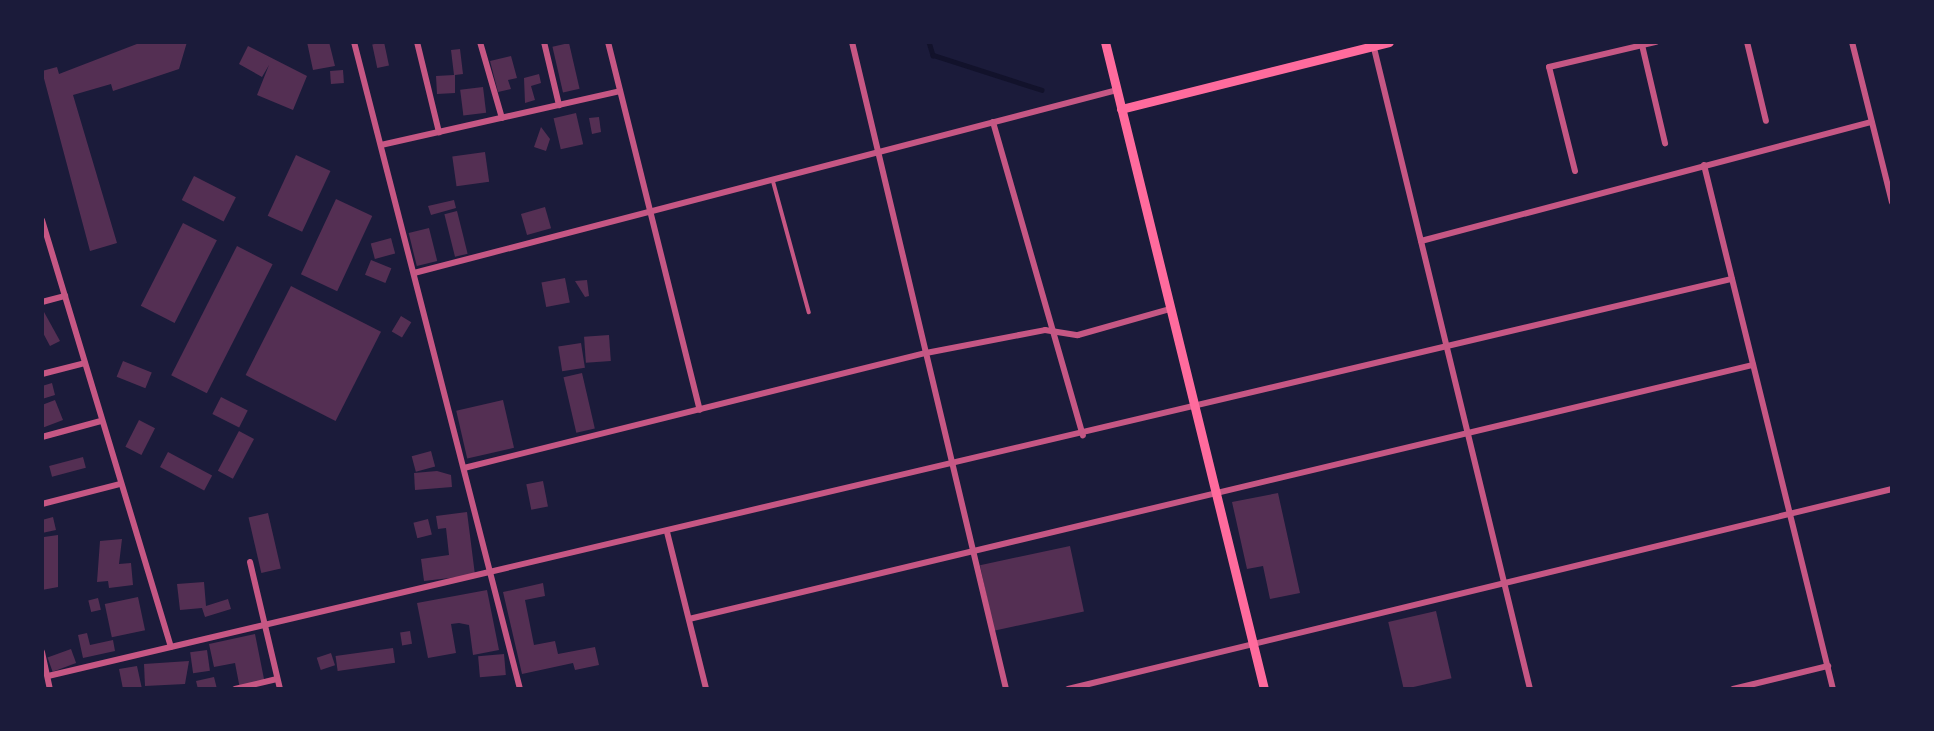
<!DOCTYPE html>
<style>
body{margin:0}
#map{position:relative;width:1934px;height:731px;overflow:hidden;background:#1b1b3a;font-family:"Titillium Web",sans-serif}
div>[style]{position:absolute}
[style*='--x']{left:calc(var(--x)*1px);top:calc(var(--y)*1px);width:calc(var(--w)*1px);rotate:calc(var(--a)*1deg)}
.stream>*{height:4.5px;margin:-2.25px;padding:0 2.25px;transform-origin:2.25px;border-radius:2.25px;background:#12122b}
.building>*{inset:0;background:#542f53;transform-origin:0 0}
.service>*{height:3.5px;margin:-1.75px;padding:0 1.75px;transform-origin:1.75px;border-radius:1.75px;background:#c65784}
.minor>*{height:6px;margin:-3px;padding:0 3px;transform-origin:3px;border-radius:3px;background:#c65784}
.secondary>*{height:9px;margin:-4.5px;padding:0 4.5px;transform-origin:4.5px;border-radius:4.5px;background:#ff6b9d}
span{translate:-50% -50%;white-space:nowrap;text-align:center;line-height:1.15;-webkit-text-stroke:6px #1b1b3a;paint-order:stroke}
.frame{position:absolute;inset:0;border:44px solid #1b1b3a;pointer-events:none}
</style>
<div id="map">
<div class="stream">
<div style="--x:929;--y:42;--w:14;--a:73"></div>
<div style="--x:933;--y:55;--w:114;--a:17.8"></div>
</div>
<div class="building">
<div style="clip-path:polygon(142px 42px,187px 42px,179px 69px,113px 91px,111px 84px,73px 95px,117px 243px,90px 251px,42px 71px,57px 67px,59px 74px)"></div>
<div style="clip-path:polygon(307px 42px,329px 42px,335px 66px,313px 70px)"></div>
<div style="left:384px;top:42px;width:24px;height:12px;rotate:78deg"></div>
<div style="left:569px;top:43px;width:47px;height:17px;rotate:77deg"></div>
<div style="clip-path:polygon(248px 46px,307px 76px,293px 110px,257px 95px,269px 65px,262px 77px,239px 64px)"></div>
<div style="clip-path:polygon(460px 49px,463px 74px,455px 75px,455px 93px,437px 94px,436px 76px,454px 75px,451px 50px)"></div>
<div style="clip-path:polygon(511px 56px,517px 78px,508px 80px,511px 89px,498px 92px,490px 61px)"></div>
<div style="left:343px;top:70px;width:13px;height:13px;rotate:86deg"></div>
<div style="clip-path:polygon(539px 74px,541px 83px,531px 86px,535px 100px,525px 103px,524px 78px)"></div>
<div style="left:483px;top:87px;width:26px;height:23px;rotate:83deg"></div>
<div style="left:576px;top:113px;width:32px;height:23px;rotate:77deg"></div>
<div style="clip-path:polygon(599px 117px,601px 132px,592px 134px,589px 118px)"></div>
<div style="clip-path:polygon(541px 127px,550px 139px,546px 151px,534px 147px)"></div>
<div style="left:485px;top:152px;width:30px;height:33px;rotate:82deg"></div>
<div style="left:296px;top:155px;width:38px;height:67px;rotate:25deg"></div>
<div style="left:194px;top:176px;width:47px;height:27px;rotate:27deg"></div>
<div style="left:336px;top:199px;width:40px;height:83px;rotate:25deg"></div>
<div style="clip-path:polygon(454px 200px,456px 208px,431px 215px,428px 206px)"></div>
<div style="left:545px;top:207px;width:22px;height:25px;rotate:74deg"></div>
<div style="left:457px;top:211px;width:44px;height:13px;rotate:76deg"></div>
<div style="left:183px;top:223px;width:38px;height:93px;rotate:27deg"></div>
<div style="left:429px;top:228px;width:34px;height:21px;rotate:76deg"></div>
<div style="left:391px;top:238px;width:16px;height:21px;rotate:75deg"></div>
<div style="left:237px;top:246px;width:40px;height:145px;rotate:27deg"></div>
<div style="left:371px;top:260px;width:22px;height:16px;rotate:22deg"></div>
<div style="left:565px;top:278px;width:25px;height:24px;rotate:79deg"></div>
<div style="clip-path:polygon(587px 280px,589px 296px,585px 297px,575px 281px)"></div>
<div style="left:291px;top:286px;width:101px;height:100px;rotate:27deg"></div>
<div style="clip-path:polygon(44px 312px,60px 341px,50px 346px,42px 331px)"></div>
<div style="left:401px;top:316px;width:12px;height:18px;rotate:31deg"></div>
<div style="left:609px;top:335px;width:26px;height:25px;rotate:86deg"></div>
<div style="left:581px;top:343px;width:25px;height:23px;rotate:81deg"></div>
<div style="left:123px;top:361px;width:31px;height:17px;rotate:22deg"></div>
<div style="left:582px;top:373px;width:57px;height:19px;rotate:77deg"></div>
<div style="clip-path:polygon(52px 383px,55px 395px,42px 399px,42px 386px)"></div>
<div style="left:221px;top:397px;width:30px;height:19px;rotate:27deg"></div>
<div style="clip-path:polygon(55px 400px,63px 420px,42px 428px,42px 405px)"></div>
<div style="left:503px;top:400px;width:49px;height:48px;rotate:77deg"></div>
<div style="left:139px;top:420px;width:18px;height:30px;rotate:27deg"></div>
<div style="left:239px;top:431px;width:17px;height:45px;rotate:28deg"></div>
<div style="left:431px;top:451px;width:16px;height:20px;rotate:75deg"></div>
<div style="left:168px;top:452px;width:50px;height:17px;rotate:28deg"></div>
<div style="left:83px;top:457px;width:11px;height:35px;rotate:75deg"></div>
<div style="clip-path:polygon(437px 471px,451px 475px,452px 487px,415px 490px,414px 473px)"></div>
<div style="left:543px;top:481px;width:26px;height:17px;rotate:79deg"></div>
<div style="clip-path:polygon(1278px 493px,1300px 593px,1270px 599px,1263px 566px,1247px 569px,1232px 502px)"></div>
<div style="clip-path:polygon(467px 512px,475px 575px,424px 581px,421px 559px,449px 555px,446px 528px,438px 529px,436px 516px)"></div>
<div style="left:268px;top:513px;width:57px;height:20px;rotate:77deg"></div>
<div style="clip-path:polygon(53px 517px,56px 530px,42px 533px,42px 520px)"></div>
<div style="left:428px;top:519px;width:16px;height:15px;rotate:76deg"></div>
<div style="clip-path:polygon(58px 535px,58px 587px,42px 590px,44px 537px)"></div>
<div style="clip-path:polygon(122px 539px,119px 564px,131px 563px,133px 585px,109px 588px,108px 581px,97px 582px,100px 541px)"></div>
<div style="left:1070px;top:546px;width:67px;height:92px;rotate:78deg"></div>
<div style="clip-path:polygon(204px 582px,206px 606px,228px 599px,231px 609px,205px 617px,202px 608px,180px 610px,177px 584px)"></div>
<div style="clip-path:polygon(543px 583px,545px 596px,525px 600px,534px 645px,555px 641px,558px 654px,595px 647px,599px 665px,575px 670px,573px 663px,522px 674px,503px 592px)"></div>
<div style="clip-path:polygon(487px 590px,499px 650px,473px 655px,469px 625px,459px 623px,451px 624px,456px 653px,428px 658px,417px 603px)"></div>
<div style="left:138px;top:597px;width:34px;height:34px;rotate:78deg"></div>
<div style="left:98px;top:598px;width:12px;height:10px;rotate:76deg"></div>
<div style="left:1436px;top:611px;width:69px;height:49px;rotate:77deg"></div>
<div style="left:410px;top:631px;width:13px;height:10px;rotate:81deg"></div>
<div style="clip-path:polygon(87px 633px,90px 645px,113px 640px,115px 651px,83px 658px,78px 635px)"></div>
<div style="clip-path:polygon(255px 634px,265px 684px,240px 689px,235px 663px,214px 667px,209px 644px)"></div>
<div style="left:393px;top:648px;width:15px;height:58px;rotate:82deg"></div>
<div style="left:71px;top:649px;width:15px;height:25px;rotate:70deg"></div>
<div style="left:207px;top:650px;width:21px;height:17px;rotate:82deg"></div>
<div style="left:331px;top:653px;width:13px;height:15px;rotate:72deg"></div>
<div style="left:504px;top:654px;width:21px;height:26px;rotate:85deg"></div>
<div style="clip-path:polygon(189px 661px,185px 684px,145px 686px,144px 664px)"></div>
<div style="clip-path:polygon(137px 666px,142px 689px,123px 689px,119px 669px)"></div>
<div style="clip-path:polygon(214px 677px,217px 689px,198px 689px,196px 681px)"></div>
</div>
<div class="service">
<div style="--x:773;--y:180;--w:137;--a:74.7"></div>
</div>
<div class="minor">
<div style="--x:354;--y:42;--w:668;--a:75.61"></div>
<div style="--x:417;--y:42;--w:93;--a:76.3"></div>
<div style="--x:480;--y:42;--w:79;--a:73.9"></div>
<div style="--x:544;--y:42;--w:65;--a:76.6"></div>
<div style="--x:608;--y:42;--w:379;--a:76"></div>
<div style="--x:852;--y:42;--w:665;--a:76.61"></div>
<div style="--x:1747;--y:42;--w:81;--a:76.5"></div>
<div style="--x:1852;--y:42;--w:165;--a:76"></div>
<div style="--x:1373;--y:44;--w:664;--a:76.32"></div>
<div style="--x:1642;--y:45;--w:101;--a:76.8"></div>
<div style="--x:993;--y:122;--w:326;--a:74"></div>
<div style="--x:381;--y:145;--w:245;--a:-12.7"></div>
<div style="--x:1704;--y:165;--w:540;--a:76.17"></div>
<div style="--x:1575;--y:171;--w:107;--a:-104"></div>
<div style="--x:1549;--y:67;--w:110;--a:-13.2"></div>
<div style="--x:42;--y:220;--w:446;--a:73.2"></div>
<div style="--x:1421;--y:241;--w:466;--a:-14.8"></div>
<div style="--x:414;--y:273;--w:726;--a:-14.59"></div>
<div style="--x:42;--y:302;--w:24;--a:-15"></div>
<div style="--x:42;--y:374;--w:44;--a:-14.3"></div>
<div style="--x:42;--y:437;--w:61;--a:-15.2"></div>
<div style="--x:464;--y:468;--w:476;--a:-14"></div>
<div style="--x:926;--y:353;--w:121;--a:-10.9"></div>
<div style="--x:1045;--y:330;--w:33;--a:9"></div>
<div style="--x:1078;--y:335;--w:96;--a:-15.8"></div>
<div style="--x:42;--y:504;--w:81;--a:-14.4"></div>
<div style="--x:667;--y:532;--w:162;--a:76"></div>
<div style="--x:250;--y:562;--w:130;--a:76.7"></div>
<div style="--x:689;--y:619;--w:1094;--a:-13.43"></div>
<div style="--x:42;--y:652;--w:38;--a:78"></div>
<div style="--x:48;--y:676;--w:1730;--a:-13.27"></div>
<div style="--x:235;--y:689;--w:43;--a:-13.4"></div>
<div style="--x:1068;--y:689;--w:848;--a:-13.64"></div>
<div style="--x:1733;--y:689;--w:98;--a:-13.6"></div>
</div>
<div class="secondary">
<div style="--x:1105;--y:42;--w:666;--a:76.19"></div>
<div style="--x:1121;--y:109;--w:276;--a:-14"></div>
</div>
<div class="frame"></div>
</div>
